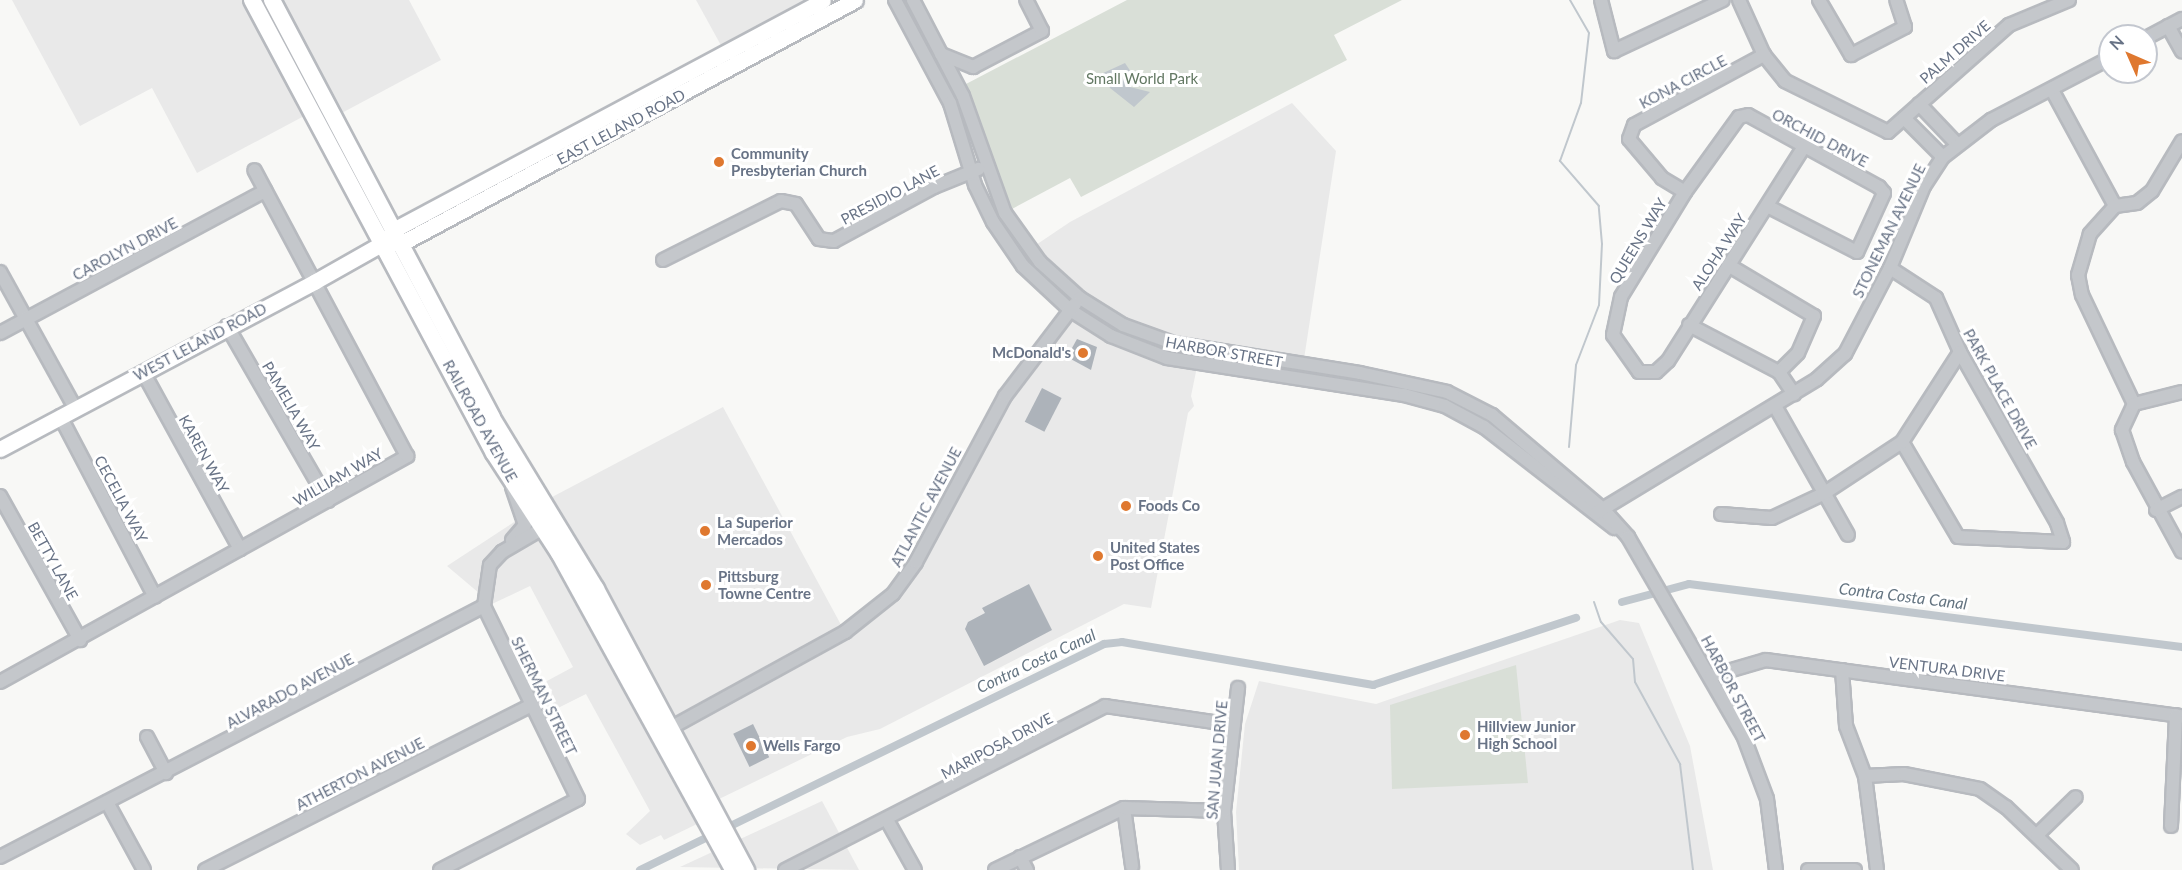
<!DOCTYPE html>
<style>
body{margin:0}
#map{position:relative;width:2182px;height:870px;overflow:hidden;background:#f8f8f6;font-family:Lato,sans-serif}
div>[style]{position:absolute}
[style*='--x']{left:calc(var(--x)*1px);top:calc(var(--y)*1px);width:calc(var(--w)*1px);rotate:calc(var(--a)*1deg)}
.built>*{inset:0;background:#e9e9e9}
.green>*{inset:0;background:#d9dfd7}
.water>*{inset:0;background:#c0c7cd}
.stream>*{height:2px;margin:-1px;padding:0 1px;transform-origin:1px;border-radius:1px;background:#c0c7cd}
.canal>*{height:8px;margin:-4px;padding:0 4px;transform-origin:4px;border-radius:4px;background:#c0c7cd}
.building>*{inset:0;background:#adb3ba;transform-origin:0 0}
.roads{filter:drop-shadow(2px 0 #b7babf) drop-shadow(-2px 0 #b7babf) drop-shadow(0 2px #b7babf) drop-shadow(0 -2px #b7babf)}
.minor>*{height:12px;margin:-6px;padding:0 6px;transform-origin:6px;border-radius:6px;background:#c4c7cb}
.major>*{height:15px;margin:-7.5px;padding:0 7.5px;transform-origin:7.5px;border-radius:7.5px;background:#fff}
.highway>*{height:16px;margin:-8px;padding:0 8px;transform-origin:8px;border-radius:8px;background:#fff}
.dots>*{width:16px;height:16px;translate:-50% -50%;box-sizing:border-box;border:3px solid #fff;border-radius:50%}
span{translate:-50% -50%;white-space:nowrap;text-align:center;line-height:1.15;-webkit-text-stroke:6px #fff;paint-order:stroke}
.street-label{font-size:15px;color:#687386}
.park-label{font-size:15px;color:#637863}
.poi-label{font-size:15px;color:#687386;font-weight:700}
.left{translate:0 -50%;text-align:left}
.right{translate:-100% -50%;text-align:right}
.water-label{font-size:16px;color:#647481;font-style:italic}
.north{position:absolute;left:2098px;top:24px;width:60px;height:60px;box-sizing:border-box;background:#fff;border:2px solid #c3c7cf;border-radius:50%;rotate:315deg;font-size:16px;font-weight:700;line-height:24px;text-align:center;color:#687386}
.north::after{content:'';display:block;margin:auto;width:21px;height:27px;background:#df782f;clip-path:polygon(50% 0,100% 100%,50% 72%,0 100%)}
</style>
<div id="map">
<div class="built">
<div style="clip-path:polygon(12px 0,409px 0,441px 60px,338px 115px,306px 115px,197px 173px,152px 88px,80px 126px)"></div>
<div style="clip-path:polygon(696px 0,814px 0,723px 49px)"></div>
<div style="clip-path:polygon(1292px 103px,1336px 151px,1302px 372px,1199px 357px,1191px 396px,1194px 406px,1188px 413px,1151px 608px,1124px 604px,880px 729px,847px 737px,717px 800px,697px 824px,664px 840px,661px 835px,640px 845px,626px 834px,650px 811px,586px 694px,546px 714px,532px 689px,573px 667px,530px 586px,492px 604px,447px 566px,554px 496px,723px 407px,846px 634px,893px 594px,961px 475px,1073px 301px,1024px 253px,1070px 222px)"></div>
<div style="clip-path:polygon(1620px 620px,1639px 623px,1690px 746px,1713px 870px,1239px 870px,1236px 812px,1245px 724px,1259px 681px,1376px 704px)"></div>
<div style="clip-path:polygon(822px 801px,859px 870px,680px 867px)"></div>
</div>
<div class="green">
<div style="clip-path:polygon(1127px 0,1402px 0,1334px 35px,1347px 60px,1081px 197px,1070px 178px,1012px 209px,966px 84px)"></div>
<div style="clip-path:polygon(1516px 665px,1528px 783px,1392px 789px,1390px 705px)"></div>
</div>
<div class="water">
<div style="clip-path:polygon(1125px 63px,1135px 78px,1130px 87px,1150px 92px,1134px 107px,1110px 88px,1101px 74px)"></div>
</div>
<div class="stream">
<div style="--x:1569;--y:447;--w:82;--a:-85.1"></div>
<div style="--x:1576;--y:365;--w:64;--a:-69"></div>
<div style="--x:1599;--y:305;--w:61;--a:-87.2"></div>
<div style="--x:1602;--y:244;--w:38;--a:-95"></div>
<div style="--x:1599;--y:206;--w:60;--a:-130.9"></div>
<div style="--x:1560;--y:161;--w:62;--a:-70.1"></div>
<div style="--x:1581;--y:103;--w:70;--a:-83.5"></div>
<div style="--x:1589;--y:33;--w:38;--a:-120"></div>
<div style="--x:1594;--y:602;--w:21;--a:71"></div>
<div style="--x:1601;--y:622;--w:49;--a:49.1"></div>
<div style="--x:1633;--y:659;--w:23;--a:85"></div>
<div style="--x:1635;--y:682;--w:94;--a:61.2"></div>
<div style="--x:1680;--y:764;--w:107;--a:83"></div>
</div>
<div class="canal">
<div style="--x:1622;--y:602;--w:69;--a:-15"></div>
<div style="--x:1689;--y:584;--w:497;--a:7.3"></div>
<div style="--x:640;--y:870;--w:516;--a:-25.97"></div>
<div style="--x:1104;--y:644;--w:18;--a:-6"></div>
<div style="--x:1122;--y:642;--w:255;--a:9.7"></div>
<div style="--x:1373;--y:685;--w:214;--a:-18.3"></div>
</div>
<div class="building">
<div style="clip-path:polygon(1077px 339px,1097px 347px,1091px 370px,1067px 357px)"></div>
<div style="left:1042px;top:388px;width:22px;height:38px;rotate:27deg"></div>
<div style="clip-path:polygon(1029px 584px,1052px 630px,984px 666px,965px 629px,968px 622px,985px 613px,982px 608px)"></div>
<div style="left:753px;top:724px;width:37px;height:22px;rotate:64deg"></div>
</div>
<div class="roads">
<div class="minor">
<div style="--x:895;--y:0;--w:117;--a:61.9"></div>
<div style="--x:950;--y:103;--w:86;--a:73"></div>
<div style="--x:975;--y:185;--w:41;--a:64.1"></div>
<div style="--x:993;--y:222;--w:53;--a:55.7"></div>
<div style="--x:1023;--y:266;--w:64;--a:43.1"></div>
<div style="--x:1070;--y:310;--w:49;--a:32.4"></div>
<div style="--x:1111;--y:336;--w:60;--a:21.4"></div>
<div style="--x:1167;--y:358;--w:240;--a:8.9"></div>
<div style="--x:1404;--y:395;--w:42;--a:15"></div>
<div style="--x:1445;--y:406;--w:44;--a:28.3"></div>
<div style="--x:1484;--y:427;--w:165;--a:37.8"></div>
<div style="--x:913;--y:0;--w:108;--a:62.5"></div>
<div style="--x:963;--y:96;--w:124;--a:70.3"></div>
<div style="--x:1005;--y:213;--w:60;--a:54.5"></div>
<div style="--x:1040;--y:262;--w:54;--a:42"></div>
<div style="--x:1080;--y:298;--w:51;--a:32.1"></div>
<div style="--x:1123;--y:325;--w:53;--a:19.8"></div>
<div style="--x:1173;--y:343;--w:189;--a:9.1"></div>
<div style="--x:1360;--y:373;--w:89;--a:12.3"></div>
<div style="--x:1447;--y:392;--w:51;--a:27.1"></div>
<div style="--x:1492;--y:415;--w:145;--a:40.3"></div>
<div style="--x:1603;--y:509;--w:38;--a:48"></div>
<div style="--x:1628;--y:537;--w:229;--a:59.9"></div>
<div style="--x:1743;--y:735;--w:68;--a:69.4"></div>
<div style="--x:1767;--y:799;--w:72;--a:82.8"></div>
<div style="--x:1601;--y:0;--w:53;--a:75.7"></div>
<div style="--x:1614;--y:51;--w:120;--a:-25.1"></div>
<div style="--x:1739;--y:0;--w:60;--a:65.6"></div>
<div style="--x:1764;--y:55;--w:33;--a:51"></div>
<div style="--x:1785;--y:81;--w:115;--a:26.3"></div>
<div style="--x:1888;--y:132;--w:162;--a:-41.5"></div>
<div style="--x:2009;--y:25;--w:65;--a:-22.6"></div>
<div style="--x:1819;--y:0;--w:64;--a:59.8"></div>
<div style="--x:1851;--y:55;--w:61;--a:-27.4"></div>
<div style="--x:1905;--y:27;--w:28;--a:-108"></div>
<div style="--x:2168;--y:26;--w:29;--a:61"></div>
<div style="--x:2146;--y:38;--w:41;--a:-27.8"></div>
<div style="--x:941;--y:54;--w:35;--a:22"></div>
<div style="--x:973;--y:67;--w:78;--a:-27.6"></div>
<div style="--x:1042;--y:31;--w:35;--a:-117"></div>
<div style="--x:2052;--y:90;--w:132;--a:61.5"></div>
<div style="--x:1919;--y:104;--w:54;--a:46.5"></div>
<div style="--x:1904;--y:118;--w:55;--a:45"></div>
<div style="--x:1685;--y:192;--w:27;--a:-149"></div>
<div style="--x:1662;--y:178;--w:51;--a:-130.2"></div>
<div style="--x:1629;--y:139;--w:15;--a:-70"></div>
<div style="--x:1634;--y:125;--w:148;--a:-28.3"></div>
<div style="--x:1767;--y:206;--w:101;--a:27.1"></div>
<div style="--x:1857;--y:252;--w:65;--a:-65.4"></div>
<div style="--x:1884;--y:193;--w:8;--a:-130"></div>
<div style="--x:1879;--y:187;--w:149;--a:-151.2"></div>
<div style="--x:1748;--y:115;--w:9;--a:167"></div>
<div style="--x:1739;--y:117;--w:92;--a:125.8"></div>
<div style="--x:1685;--y:192;--w:123;--a:121.4"></div>
<div style="--x:1621;--y:297;--w:39;--a:102"></div>
<div style="--x:1613;--y:335;--w:45;--a:54.9"></div>
<div style="--x:1639;--y:372;--w:17;--a:0"></div>
<div style="--x:1656;--y:372;--w:16;--a:-43"></div>
<div style="--x:1668;--y:361;--w:254;--a:-57.6"></div>
<div style="--x:2115;--y:206;--w:38;--a:132"></div>
<div style="--x:2090;--y:234;--w:43;--a:106.3"></div>
<div style="--x:2078;--y:275;--w:20;--a:79"></div>
<div style="--x:2082;--y:295;--w:121;--a:64.5"></div>
<div style="--x:2134;--y:404;--w:29;--a:115"></div>
<div style="--x:2122;--y:430;--w:34;--a:71"></div>
<div style="--x:2133;--y:462;--w:102;--a:61.4"></div>
<div style="--x:2115;--y:206;--w:22;--a:-8"></div>
<div style="--x:2137;--y:203;--w:19;--a:-39"></div>
<div style="--x:2152;--y:191;--w:58;--a:-59"></div>
<div style="--x:663;--y:260;--w:132;--a:-26.6"></div>
<div style="--x:781;--y:201;--w:15;--a:11"></div>
<div style="--x:796;--y:204;--w:42;--a:56.7"></div>
<div style="--x:819;--y:239;--w:15;--a:8"></div>
<div style="--x:834;--y:241;--w:114;--a:-28.4"></div>
<div style="--x:934;--y:187;--w:48;--a:-22.2"></div>
<div style="--x:1728;--y:265;--w:100;--a:30.7"></div>
<div style="--x:1814;--y:316;--w:40;--a:113.4"></div>
<div style="--x:1798;--y:353;--w:27;--a:135"></div>
<div style="--x:1890;--y:268;--w:55;--a:33.1"></div>
<div style="--x:1936;--y:298;--w:59;--a:66"></div>
<div style="--x:1960;--y:352;--w:197;--a:60.4"></div>
<div style="--x:2057;--y:523;--w:20;--a:72"></div>
<div style="--x:2063;--y:542;--w:105;--a:-177.3"></div>
<div style="--x:1958;--y:537;--w:110;--a:-120.5"></div>
<div style="--x:0;--y:272;--w:155;--a:61.1"></div>
<div style="--x:1689;--y:325;--w:102;--a:27.6"></div>
<div style="--x:1779;--y:372;--w:27;--a:56"></div>
<div style="--x:227;--y:326;--w:202;--a:60"></div>
<div style="--x:0;--y:333;--w:301;--a:-28.2"></div>
<div style="--x:143;--y:372;--w:202;--a:61.3"></div>
<div style="--x:2134;--y:404;--w:49;--a:-14"></div>
<div style="--x:1775;--y:406;--w:148;--a:60.5"></div>
<div style="--x:60;--y:416;--w:204;--a:62.3"></div>
<div style="--x:512;--y:487;--w:40;--a:71.1"></div>
<div style="--x:525;--y:525;--w:20;--a:131"></div>
<div style="--x:0;--y:496;--w:165;--a:60.9"></div>
<div style="--x:2156;--y:510;--w:29;--a:-27"></div>
<div style="--x:1596;--y:513;--w:258;--a:-31.2"></div>
<div style="--x:1817;--y:379;--w:38;--a:-42"></div>
<div style="--x:1845;--y:354;--w:97;--a:-62.4"></div>
<div style="--x:1890;--y:268;--w:89;--a:-67.5"></div>
<div style="--x:1924;--y:186;--w:35;--a:-57"></div>
<div style="--x:1943;--y:157;--w:61;--a:-37.6"></div>
<div style="--x:1991;--y:120;--w:134;--a:-27.5"></div>
<div style="--x:1721;--y:514;--w:51;--a:4.5"></div>
<div style="--x:1772;--y:518;--w:56;--a:-25.2"></div>
<div style="--x:1823;--y:494;--w:95;--a:-33.4"></div>
<div style="--x:1902;--y:442;--w:107;--a:-57.2"></div>
<div style="--x:1842;--y:670;--w:56;--a:85.9"></div>
<div style="--x:1846;--y:726;--w:53;--a:69.2"></div>
<div style="--x:1865;--y:776;--w:95;--a:82.7"></div>
<div style="--x:1711;--y:676;--w:57;--a:-16.2"></div>
<div style="--x:1766;--y:660;--w:420;--a:7.7"></div>
<div style="--x:0;--y:682;--w:466;--a:-29"></div>
<div style="--x:407;--y:456;--w:324;--a:-118.1"></div>
<div style="--x:663;--y:732;--w:208;--a:-28.8"></div>
<div style="--x:845;--y:632;--w:61;--a:-38.4"></div>
<div style="--x:893;--y:594;--w:39;--a:-54"></div>
<div style="--x:916;--y:562;--w:188;--a:-61.8"></div>
<div style="--x:1005;--y:396;--w:116;--a:-52.7"></div>
<div style="--x:147;--y:737;--w:41;--a:62.2"></div>
<div style="--x:1865;--y:776;--w:39;--a:-3"></div>
<div style="--x:1904;--y:774;--w:77;--a:11.2"></div>
<div style="--x:1980;--y:789;--w:32;--a:35"></div>
<div style="--x:2006;--y:807;--w:91;--a:43.7"></div>
<div style="--x:107;--y:802;--w:77;--a:61.4"></div>
<div style="--x:1124;--y:808;--w:59;--a:82.1"></div>
<div style="--x:887;--y:820;--w:57;--a:60.8"></div>
<div style="--x:2171;--y:826;--w:111;--a:-87.4"></div>
<div style="--x:2037;--y:835;--w:54;--a:-44.3"></div>
<div style="--x:0;--y:857;--w:545;--a:-27.41"></div>
<div style="--x:484;--y:606;--w:41;--a:-81.7"></div>
<div style="--x:490;--y:565;--w:18;--a:-47"></div>
<div style="--x:502;--y:552;--w:56;--a:-30.3"></div>
<div style="--x:1020;--y:857;--w:15;--a:62"></div>
<div style="--x:205;--y:870;--w:363;--a:-26.8"></div>
<div style="--x:440;--y:870;--w:155;--a:-27.2"></div>
<div style="--x:578;--y:799;--w:215;--a:-116"></div>
<div style="--x:785;--y:870;--w:360;--a:-27.1"></div>
<div style="--x:1105;--y:706;--w:130;--a:8.4"></div>
<div style="--x:995;--y:870;--w:143;--a:-25.7"></div>
<div style="--x:1124;--y:808;--w:100;--a:1.7"></div>
<div style="--x:1228;--y:870;--w:59;--a:-93.9"></div>
<div style="--x:1224;--y:811;--w:124;--a:-83.5"></div>
<div style="--x:1808;--y:870;--w:47;--a:0"></div>
</div>
<div class="major">
<div style="--x:389;--y:243;--w:13;--a:0"></div>
<div style="--x:402;--y:243;--w:514;--a:-28.21"></div>
<div style="--x:0;--y:449;--w:356;--a:-28"></div>
<div style="--x:314;--y:282;--w:79;--a:-29.5"></div>
<div style="--x:383;--y:243;--w:18;--a:-49"></div>
<div style="--x:395;--y:229;--w:485;--a:-28.1"></div>
</div>
<div class="highway">
<div style="--x:252;--y:0;--w:514;--a:61.89"></div>
<div style="--x:494;--y:453;--w:119;--a:57"></div>
<div style="--x:559;--y:553;--w:362;--a:61.2"></div>
<div style="--x:272;--y:0;--w:472;--a:62.2"></div>
<div style="--x:492;--y:418;--w:200;--a:58.7"></div>
<div style="--x:596;--y:589;--w:319;--a:61.9"></div>
</div>
</div>
<div class="dots">
<div style="left:719px;top:162px;background:#df782f"></div>
<div style="left:1083px;top:353px;background:#df782f"></div>
<div style="left:1126px;top:506px;background:#df782f"></div>
<div style="left:705px;top:531px;background:#df782f"></div>
<div style="left:1098px;top:556px;background:#df782f"></div>
<div style="left:706px;top:585px;background:#df782f"></div>
<div style="left:1465px;top:735px;background:#df782f"></div>
<div style="left:751px;top:746px;background:#df782f"></div>
</div>
<div class="street-label">
<span style="left:1955px;top:52px;rotate:-41deg">PALM DRIVE</span>
<span style="left:1683px;top:82px;rotate:-28deg">KONA CIRCLE</span>
<span style="left:621px;top:127px;rotate:-28deg">EAST LELAND ROAD</span>
<span style="left:1820px;top:138px;rotate:28deg">ORCHID DRIVE</span>
<span style="left:890px;top:195px;rotate:-28deg">PRESIDIO LANE</span>
<span style="left:1889px;top:231px;rotate:-64deg">STONEMAN AVENUE</span>
<span style="left:1638px;top:241px;rotate:-59deg">QUEENS WAY</span>
<span style="left:125px;top:249px;rotate:-28deg">CAROLYN DRIVE</span>
<span style="left:1719px;top:252px;rotate:-57deg">ALOHA WAY</span>
<span style="left:200px;top:342px;rotate:-28deg">WEST LELAND ROAD</span>
<span style="left:1224px;top:352px;rotate:10deg">HARBOR STREET</span>
<span style="left:2000px;top:389px;rotate:61deg">PARK PLACE DRIVE</span>
<span style="left:291px;top:406px;rotate:60deg">PAMELIA WAY</span>
<span style="left:480px;top:421px;rotate:61deg">RAILROAD AVENUE</span>
<span style="left:204px;top:454px;rotate:61deg">KAREN WAY</span>
<span style="left:338px;top:477px;rotate:-30deg">WILLIAM WAY</span>
<span style="left:121px;top:499px;rotate:62deg">CECELIA WAY</span>
<span style="left:926px;top:507px;rotate:-62deg">ATLANTIC AVENUE</span>
<span style="left:53px;top:561px;rotate:61deg">BETTY LANE</span>
<span style="left:1947px;top:669px;rotate:7deg">VENTURA DRIVE</span>
<span style="left:1733px;top:689px;rotate:62deg">HARBOR STREET</span>
<span style="left:290px;top:691px;rotate:-28deg">ALVARADO AVENUE</span>
<span style="left:544px;top:696px;rotate:64deg">SHERMAN STREET</span>
<span style="left:997px;top:746px;rotate:-28deg">MARIPOSA DRIVE</span>
<span style="left:1217px;top:760px;rotate:-85deg">SAN JUAN DRIVE</span>
<span style="left:360px;top:774px;rotate:-27deg">ATHERTON AVENUE</span>
</div>
<div class="park-label">
<span style="left:1142px;top:79px">Small World Park</span>
</div>
<div class="poi-label">
<span class="left" style="left:731px;top:162px">Community<br>Presbyterian Church</span>
<span class="right" style="left:1071px;top:353px">McDonald's</span>
<span class="left" style="left:1138px;top:506px">Foods Co</span>
<span class="left" style="left:717px;top:531px">La Superior<br>Mercados</span>
<span class="left" style="left:1110px;top:556px">United States<br>Post Office</span>
<span class="left" style="left:718px;top:585px">Pittsburg<br>Towne Centre</span>
<span class="left" style="left:1477px;top:735px">Hillview Junior<br>High School</span>
<span class="left" style="left:763px;top:746px">Wells Fargo</span>
</div>
<div class="water-label">
<span style="left:1903px;top:596px;rotate:7deg">Contra Costa Canal</span>
<span style="left:1036px;top:661px;rotate:-25deg">Contra Costa Canal</span>
</div>
<div class="north">N</div>
</div>
